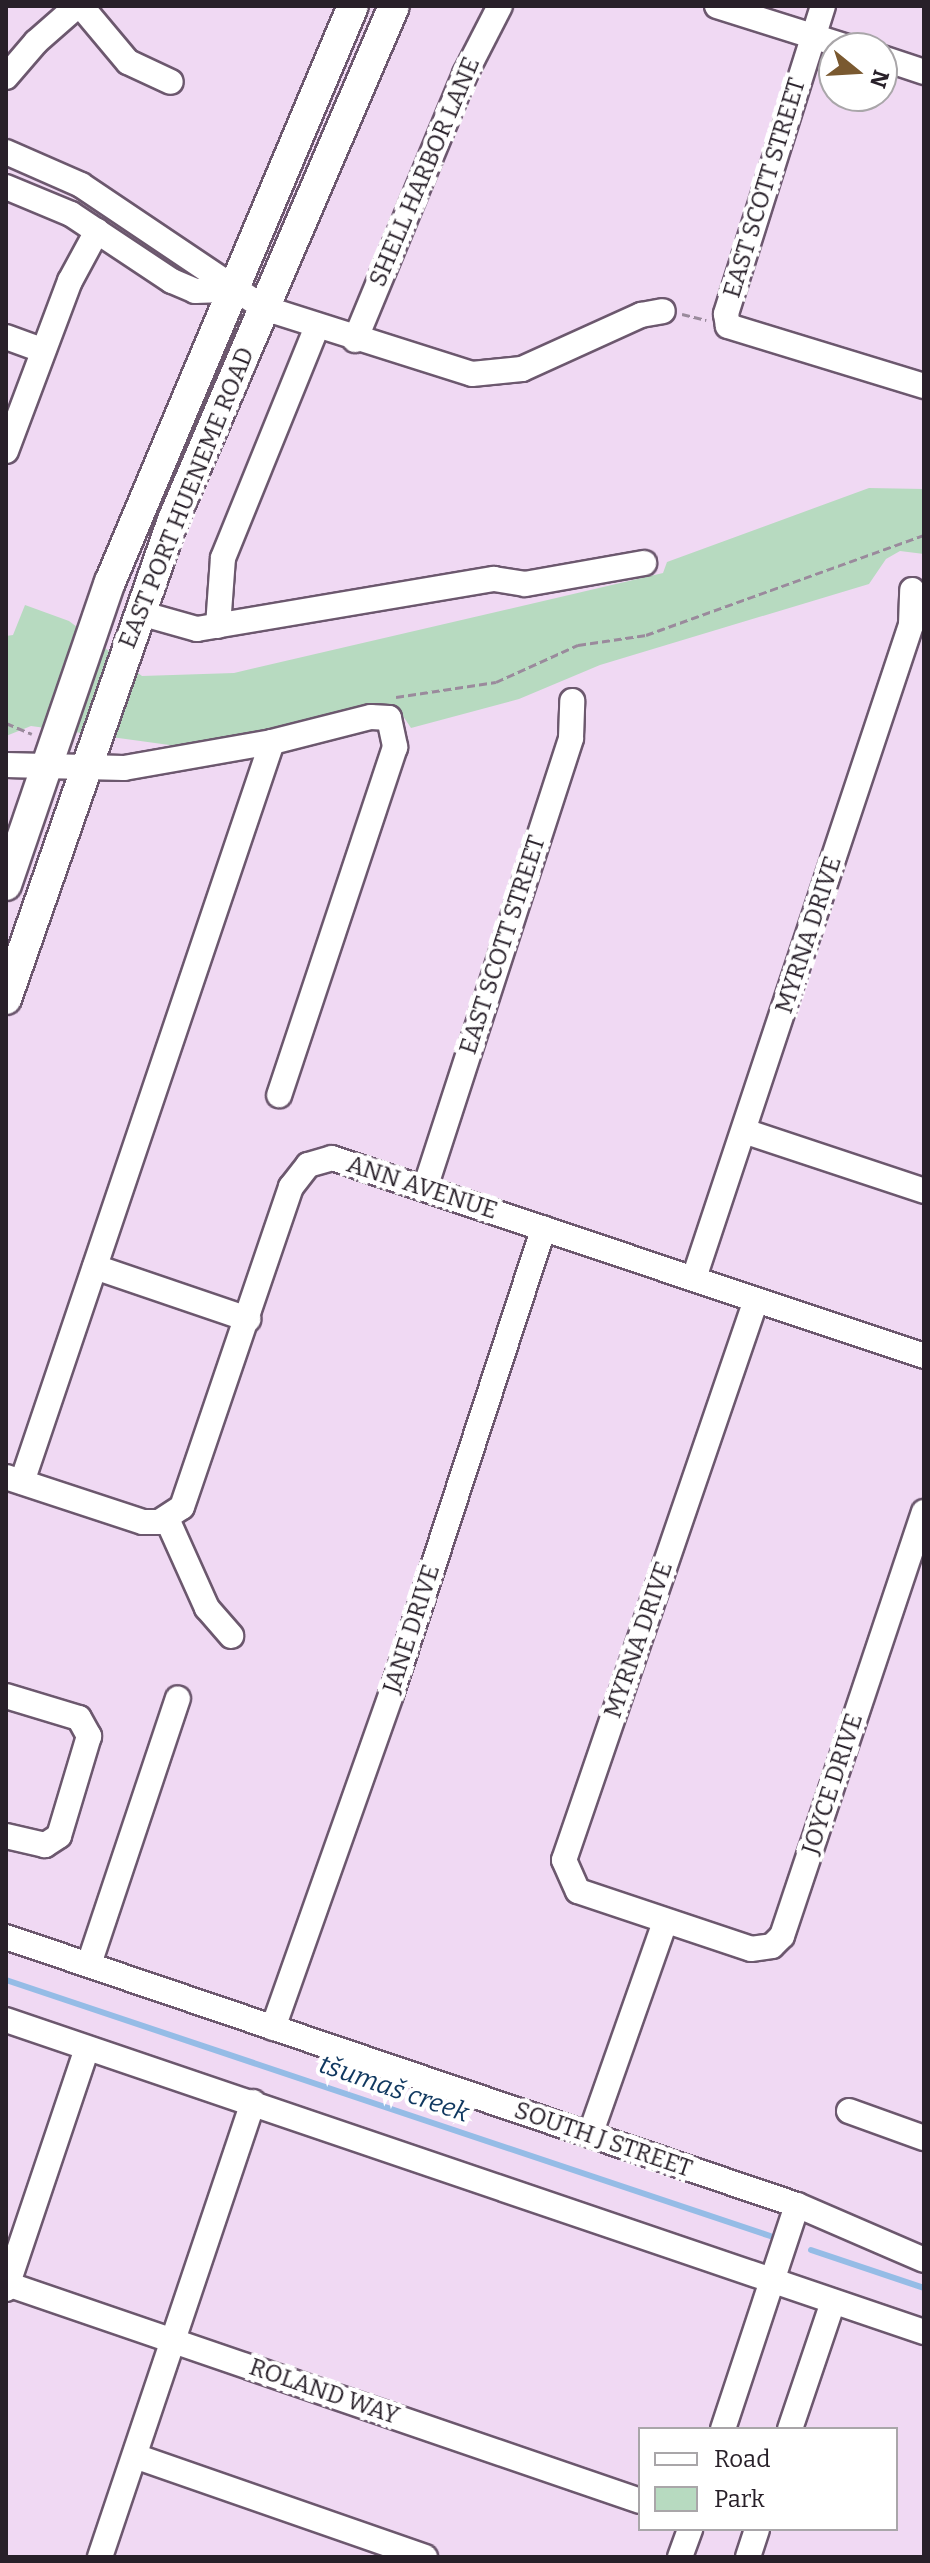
<!DOCTYPE html>
<meta charset="utf-8">
<style>
body{margin:0}
#map{position:relative;width:930px;height:2563px;overflow:hidden;background:#f0d9f3;font-family:Bitter,serif}
div>[style]{position:absolute}
[style*='--x']{left:calc(var(--x)*1px);top:calc(var(--y)*1px);width:calc(var(--w)*1px);rotate:calc(var(--a)*1deg)}
.green>*{inset:0;background:#b7dac0}
.stream>*{height:6px;margin:-3px;padding:0 3px;transform-origin:3px;border-radius:3px;background:#95bce6}
.path>*{height:3px;margin-top:-1.5px;transform-origin:0;background:repeating-linear-gradient(90deg,#9a8a9c 0 8px,transparent 0 12px)}
.roads{filter:drop-shadow(2px 0 #6c586e) drop-shadow(-2px 0 #6c586e) drop-shadow(0 2px #6c586e) drop-shadow(0 -2px #6c586e)}
.minor>*{height:24px;margin:-12px;padding:0 12px;transform-origin:12px;border-radius:12px;background:#fff}
.major>*{height:30px;margin:-15px;padding:0 15px;transform-origin:15px;border-radius:15px;background:#fff}
span{translate:-50% -50%;white-space:nowrap;text-align:center;line-height:1.15;-webkit-text-stroke:8px #fff;paint-order:stroke}
.street-label{font-size:24px;color:#282029}
.water-label{font-size:26px;color:#0f375f;font-style:italic}
.frame{position:absolute;inset:0;border:8px solid #282029;pointer-events:none}
.legend{position:absolute;left:638px;top:2427px;width:260px;height:104px;box-sizing:border-box;background:#fff;border:2px solid #a9a6a9;margin:0;padding:10px 14px;list-style:none;font-size:24px;color:#282029}
.legend li{display:flex;align-items:center;gap:16px;height:40px}
.legend b{width:40px;border:2px solid #a9a6a9}
.north{position:absolute;left:818px;top:32px;width:80px;height:80px;box-sizing:border-box;background:#fff;border:2px solid #a9a6a9;border-radius:50%;rotate:108deg;font-size:22px;font-weight:700;line-height:32px;text-align:center;color:#282029}
.north::after{content:'';display:block;margin:auto;width:28px;height:36px;background:#7a5930;clip-path:polygon(50% 0,100% 100%,50% 72%,0 100%)}
</style>
<div id="map">
<div class="green">
<div style="clip-path:polygon(869px 488px,924px 489px,924px 554px,900px 551px,886px 559px,869px 584px,600px 665px,519px 699px,411px 728px,399px 710px,372px 709px,184px 747px,31px 726px,6px 736px,6px 636px,13px 635px,25px 605px,69px 621px,142px 676px,234px 673px,663px 573px,667px 562px)"></div>
</div>
<div class="stream">
<div style="--x:6;--y:1980;--w:806;--a:18.52"></div>
<div style="--x:811;--y:2250;--w:119;--a:18.6"></div>
</div>
<div class="path">
<div style="--x:682;--y:314;--w:25;--a:14"></div>
<div style="--x:396;--y:697;--w:101;--a:-8.5"></div>
<div style="--x:496;--y:682;--w:90;--a:-24.3"></div>
<div style="--x:578;--y:645;--w:69;--a:-8.4"></div>
<div style="--x:646;--y:635;--w:295;--a:-19.8"></div>
<div style="--x:6;--y:723;--w:28;--a:23"></div>
</div>
<div class="roads">
<div class="minor">
<div style="--x:81;--y:6;--w:73;--a:50"></div>
<div style="--x:128;--y:62;--w:47;--a:24.9"></div>
<div style="--x:717;--y:6;--w:139;--a:17.5"></div>
<div style="--x:823;--y:6;--w:323;--a:107.5"></div>
<div style="--x:726;--y:314;--w:12;--a:81"></div>
<div style="--x:728;--y:326;--w:205;--a:17"></div>
<div style="--x:882;--y:58;--w:44;--a:18.4"></div>
<div style="--x:6;--y:77;--w:46;--a:-49.4"></div>
<div style="--x:36;--y:42;--w:55;--a:-41.3"></div>
<div style="--x:6;--y:152;--w:82;--a:23.7"></div>
<div style="--x:81;--y:185;--w:220;--a:33.9"></div>
<div style="--x:264;--y:308;--w:218;--a:17.6"></div>
<div style="--x:472;--y:374;--w:50;--a:-5.7"></div>
<div style="--x:522;--y:369;--w:131;--a:-24.4"></div>
<div style="--x:641;--y:315;--w:22;--a:-10"></div>
<div style="--x:6;--y:187;--w:70;--a:22.6"></div>
<div style="--x:71;--y:214;--w:121;--a:33.6"></div>
<div style="--x:172;--y:281;--w:25;--a:23"></div>
<div style="--x:195;--y:291;--w:37;--a:-2"></div>
<div style="--x:6;--y:337;--w:38;--a:20"></div>
<div style="--x:355;--y:340;--w:288;--a:-67.5"></div>
<div style="--x:465;--y:74;--w:76;--a:-62.8"></div>
<div style="--x:6;--y:451;--w:182;--a:-69.4"></div>
<div style="--x:70;--y:281;--w:57;--a:-61.6"></div>
<div style="--x:140;--y:613;--w:59;--a:15.7"></div>
<div style="--x:197;--y:629;--w:301;--a:-9.6"></div>
<div style="--x:494;--y:579;--w:31;--a:9"></div>
<div style="--x:525;--y:584;--w:121;--a:-10"></div>
<div style="--x:218;--y:626;--w:68;--a:-85.8"></div>
<div style="--x:223;--y:558;--w:249;--a:-67.9"></div>
<div style="--x:6;--y:765;--w:118;--a:1.5"></div>
<div style="--x:124;--y:768;--w:150;--a:-10"></div>
<div style="--x:272;--y:742;--w:102;--a:-14.2"></div>
<div style="--x:371;--y:717;--w:18;--a:3"></div>
<div style="--x:389;--y:718;--w:30;--a:78"></div>
<div style="--x:395;--y:747;--w:367;--a:108.4"></div>
<div style="--x:744;--y:1131;--w:190;--a:18.4"></div>
<div style="--x:425;--y:1188;--w:473;--a:-72"></div>
<div style="--x:571;--y:738;--w:37;--a:-88"></div>
<div style="--x:95;--y:1267;--w:162;--a:18.8"></div>
<div style="--x:694;--y:1278;--w:688;--a:-71.62"></div>
<div style="--x:911;--y:625;--w:35;--a:-88"></div>
<div style="--x:756;--y:1300;--w:592;--a:108.92"></div>
<div style="--x:564;--y:1860;--w:34;--a:66"></div>
<div style="--x:578;--y:1891;--w:182;--a:18.5"></div>
<div style="--x:751;--y:1949;--w:21;--a:-8"></div>
<div style="--x:772;--y:1946;--w:14;--a:-45"></div>
<div style="--x:782;--y:1936;--w:447;--a:-71.5"></div>
<div style="--x:6;--y:1477;--w:144;--a:18.2"></div>
<div style="--x:143;--y:1522;--w:16;--a:0"></div>
<div style="--x:159;--y:1522;--w:27;--a:-33"></div>
<div style="--x:182;--y:1507;--w:338;--a:-71.2"></div>
<div style="--x:291;--y:1187;--w:28;--a:-52"></div>
<div style="--x:308;--y:1165;--w:25;--a:-16"></div>
<div style="--x:332;--y:1158;--w:624;--a:18.49"></div>
<div style="--x:22;--y:1482;--w:781;--a:-71.33"></div>
<div style="--x:167;--y:1519;--w:98;--a:65.8"></div>
<div style="--x:207;--y:1608;--w:37;--a:49"></div>
<div style="--x:6;--y:1696;--w:76;--a:16.8"></div>
<div style="--x:79;--y:1718;--w:21;--a:61"></div>
<div style="--x:89;--y:1736;--w:104;--a:106.7"></div>
<div style="--x:59;--y:1836;--w:17;--a:147"></div>
<div style="--x:45;--y:1845;--w:40;--a:-167"></div>
<div style="--x:6;--y:1937;--w:835;--a:18.72"></div>
<div style="--x:797;--y:2205;--w:138;--a:23.4"></div>
<div style="--x:89;--y:1964;--w:280;--a:-71.5"></div>
<div style="--x:6;--y:2020;--w:970;--a:18.77"></div>
<div style="--x:273;--y:2028;--w:353;--a:-70.5"></div>
<div style="--x:391;--y:1695;--w:491;--a:-71.9"></div>
<div style="--x:849;--y:2111;--w:80;--a:19.8"></div>
<div style="--x:590;--y:2135;--w:226;--a:-70.6"></div>
<div style="--x:7;--y:2284;--w:669;--a:18.92"></div>
<div style="--x:6;--y:2289;--w:254;--a:-71.4"></div>
<div style="--x:723;--y:2429;--w:236;--a:-71.7"></div>
<div style="--x:790;--y:2429;--w:134;--a:-71.3"></div>
<div style="--x:135;--y:2456;--w:307;--a:19.2"></div>
<div style="--x:100;--y:2557;--w:480;--a:-71.4"></div>
<div style="--x:680;--y:2557;--w:30;--a:-70"></div>
<div style="--x:748;--y:2557;--w:29;--a:-72"></div>
</div>
<div class="major">
<div style="--x:6;--y:885;--w:320;--a:-71.1"></div>
<div style="--x:110;--y:582;--w:625;--a:-67.13"></div>
<div style="--x:6;--y:999;--w:507;--a:-70.78"></div>
<div style="--x:173;--y:520;--w:559;--a:-66.73"></div>
</div>
</div>
<div class="street-label">
<span style="left:425px;top:172px;rotate:-67deg">SHELL HARBOR LANE</span>
<span style="left:765px;top:188px;rotate:-73deg">EAST SCOTT STREET</span>
<span style="left:187px;top:498px;rotate:-68deg">EAST PORT HUENEME ROAD</span>
<span style="left:809px;top:935px;rotate:-72deg">MYRNA DRIVE</span>
<span style="left:503px;top:945px;rotate:-72deg">EAST SCOTT STREET</span>
<span style="left:422px;top:1188px;rotate:18deg">ANN AVENUE</span>
<span style="left:412px;top:1629px;rotate:-72deg">JANE DRIVE</span>
<span style="left:639px;top:1640px;rotate:-71deg">MYRNA DRIVE</span>
<span style="left:833px;top:1784px;rotate:-72deg">JOYCE DRIVE</span>
<span style="left:603px;top:2140px;rotate:19deg">SOUTH J STREET</span>
<span style="left:324px;top:2392px;rotate:19deg">ROLAND WAY</span>
</div>
<div class="water-label">
<span style="left:394px;top:2089px;rotate:19deg">tšumaš creek</span>
</div>
<div class="frame"></div>
<ul class="legend">
<li><b style="height:10px;background:#fff"></b>Road</li>
<li><b style="height:22px;background:#b7dac0"></b>Park</li>
</ul>
<div class="north">N</div>
</div>
